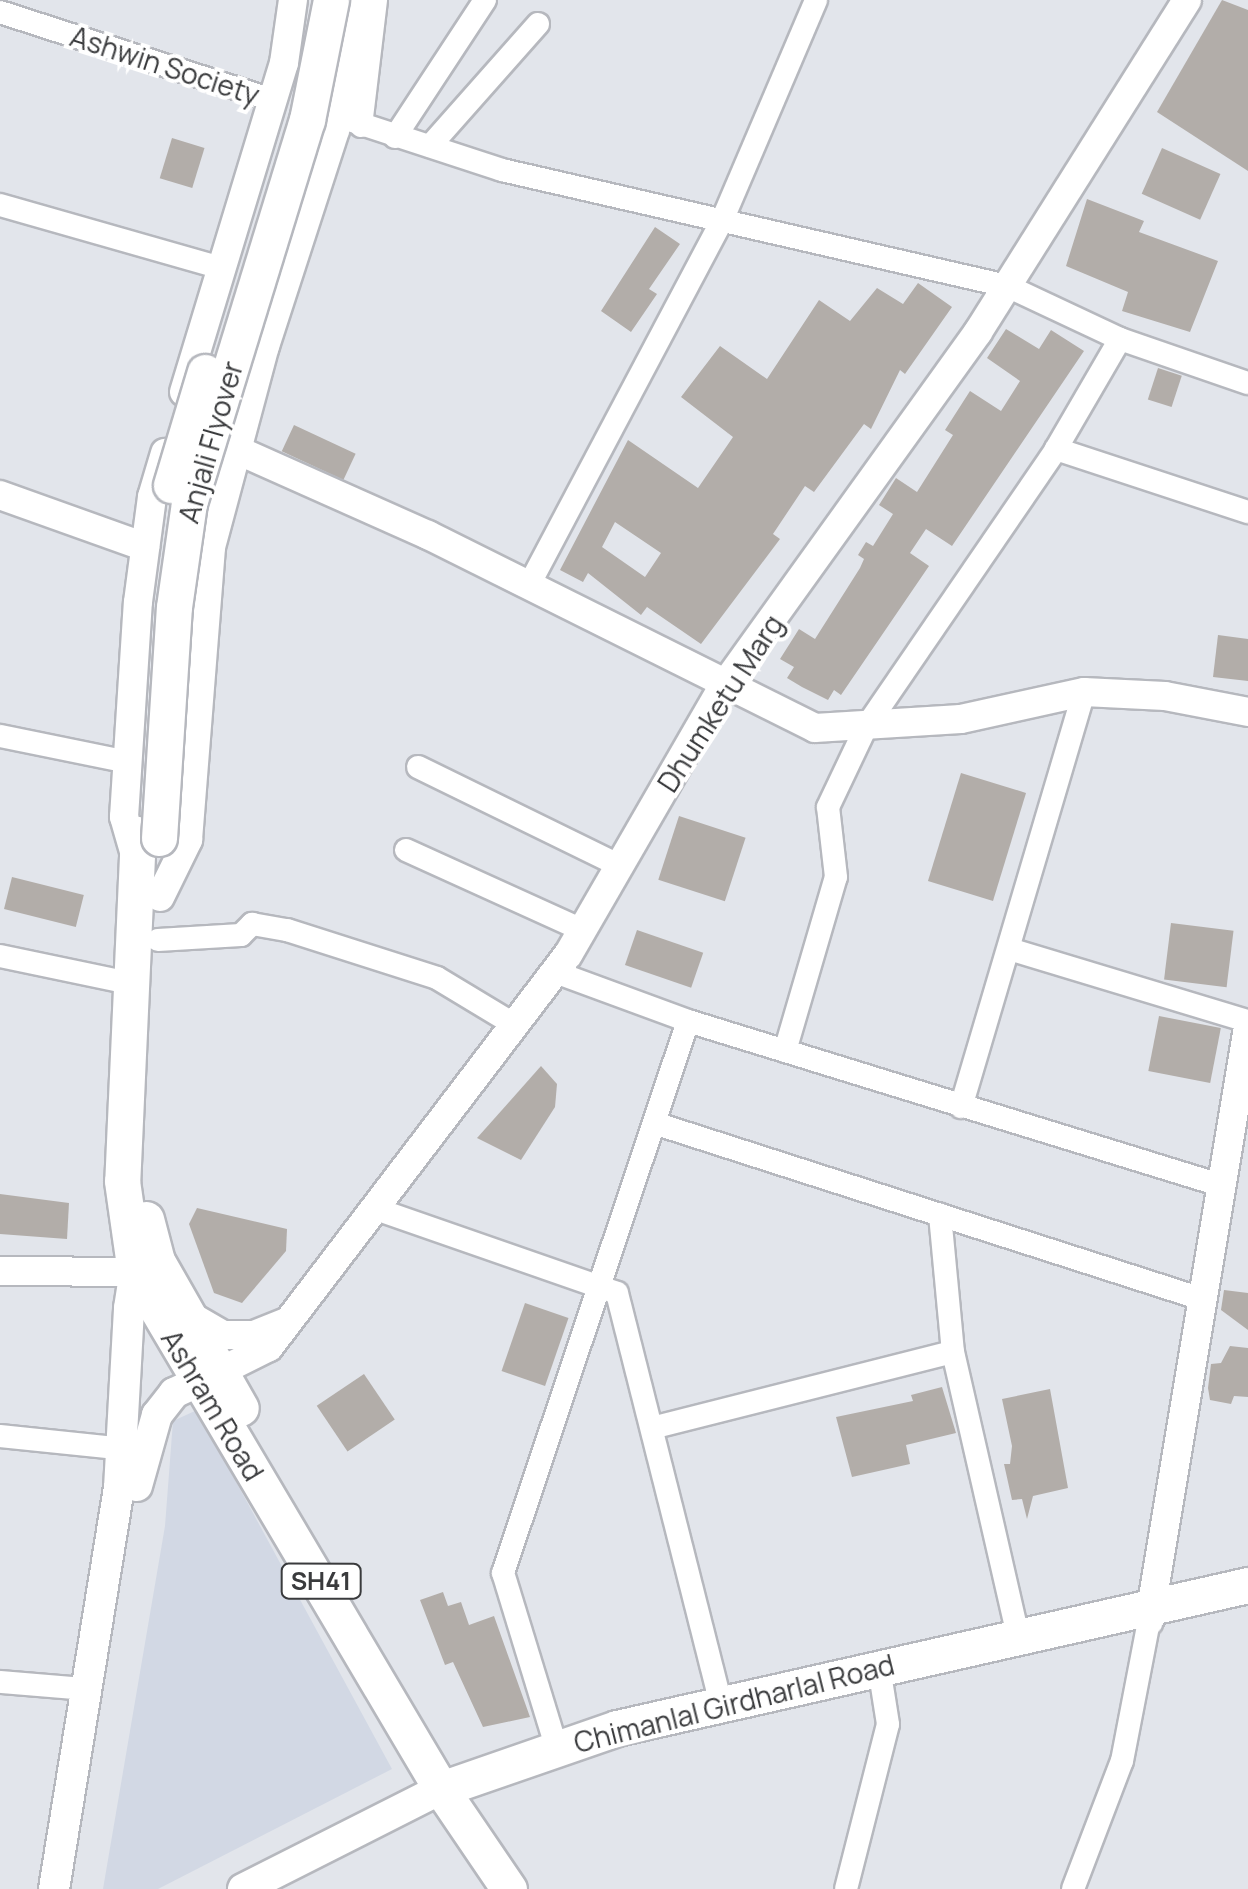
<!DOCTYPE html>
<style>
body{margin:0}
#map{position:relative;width:1248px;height:1889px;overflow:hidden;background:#e2e5eb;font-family:Manrope,sans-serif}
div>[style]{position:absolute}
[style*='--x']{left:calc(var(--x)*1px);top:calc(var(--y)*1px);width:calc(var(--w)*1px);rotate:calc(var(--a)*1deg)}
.built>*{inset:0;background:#d2d8e4}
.building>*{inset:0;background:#b2ada9;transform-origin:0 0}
.roads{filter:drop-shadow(2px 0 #b6b8be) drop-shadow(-2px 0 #b6b8be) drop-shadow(0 2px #b6b8be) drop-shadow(0 -2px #b6b8be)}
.minor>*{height:22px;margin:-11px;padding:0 11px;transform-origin:11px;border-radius:11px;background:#fff}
.tertiary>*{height:28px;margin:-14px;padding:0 14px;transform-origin:14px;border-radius:14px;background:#fff}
.secondary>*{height:30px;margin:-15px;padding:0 15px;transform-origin:15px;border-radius:15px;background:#fff}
.primary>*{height:35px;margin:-17.5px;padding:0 17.5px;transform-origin:17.5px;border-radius:17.5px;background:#fff}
.bridges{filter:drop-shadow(2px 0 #b6b8be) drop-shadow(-2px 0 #b6b8be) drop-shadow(0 2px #b6b8be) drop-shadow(0 -2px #b6b8be)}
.primary-bridge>*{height:35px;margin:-17.5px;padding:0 17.5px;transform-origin:17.5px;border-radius:17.5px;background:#fff}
span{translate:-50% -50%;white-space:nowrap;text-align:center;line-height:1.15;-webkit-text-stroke:8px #fff;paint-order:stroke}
.shield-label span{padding:2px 8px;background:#fff;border:2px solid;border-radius:8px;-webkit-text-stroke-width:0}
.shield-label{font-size:25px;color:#3a3b3d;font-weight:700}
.street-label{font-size:28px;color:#3a3b3d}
</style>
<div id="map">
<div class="built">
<div style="clip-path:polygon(197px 1410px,392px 1769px,158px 1889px,103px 1889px,165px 1526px,173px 1421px)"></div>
</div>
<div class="building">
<div style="clip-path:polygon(1222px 0,1248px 10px,1248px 171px,1157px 112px)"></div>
<div style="left:172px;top:138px;width:34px;height:42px;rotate:17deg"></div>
<div style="left:1162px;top:148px;width:64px;height:50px;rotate:24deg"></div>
<div style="clip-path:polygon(1087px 199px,1144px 221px,1139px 232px,1218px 261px,1190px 332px,1122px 311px,1128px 292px,1066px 266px)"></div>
<div style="clip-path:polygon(655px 227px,680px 244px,649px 289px,657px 294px,631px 332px,601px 311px)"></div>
<div style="clip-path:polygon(evenodd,918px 283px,952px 307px,905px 374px,900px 370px,871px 429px,864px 424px,814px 492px,805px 486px,773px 534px,780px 539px,701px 644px,647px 607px,641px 615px,588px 573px,583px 582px,560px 570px,628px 440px,698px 488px,733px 437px,681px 397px,720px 346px,767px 379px,819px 300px,850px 321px,877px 288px,903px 304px,918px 283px,615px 522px,661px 553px,645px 577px,602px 547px,615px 522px)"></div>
<div style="clip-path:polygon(1006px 329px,1039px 349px,1051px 330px,1084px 351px,952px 546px,926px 529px,910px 553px,929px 566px,841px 695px,834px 690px,828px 700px,802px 687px,787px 678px,794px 667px,780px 659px,799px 629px,815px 639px,860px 568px,864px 559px,858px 555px,866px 542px,873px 546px,893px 514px,879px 505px,896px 478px,917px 492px,953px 435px,945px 430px,970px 391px,1001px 411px,1020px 381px,987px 358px)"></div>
<div style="left:1158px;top:368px;width:25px;height:33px;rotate:18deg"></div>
<div style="left:294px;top:425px;width:68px;height:29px;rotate:25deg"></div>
<div style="clip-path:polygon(1218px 635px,1248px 639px,1248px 681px,1213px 677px)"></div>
<div style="left:961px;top:773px;width:68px;height:113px;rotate:17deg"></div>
<div style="left:679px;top:816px;width:70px;height:67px;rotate:18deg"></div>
<div style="left:12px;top:877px;width:74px;height:33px;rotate:14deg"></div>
<div style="left:1171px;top:923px;width:63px;height:57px;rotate:7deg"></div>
<div style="left:637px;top:930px;width:70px;height:37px;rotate:19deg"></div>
<div style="left:1159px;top:1016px;width:63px;height:56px;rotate:11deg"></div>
<div style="clip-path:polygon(541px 1066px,557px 1084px,555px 1107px,521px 1160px,477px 1138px)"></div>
<div style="clip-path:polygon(0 1194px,69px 1203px,67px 1239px,0 1234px)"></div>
<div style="clip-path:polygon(197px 1208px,287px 1229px,286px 1251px,242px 1303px,214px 1293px,189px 1224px)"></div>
<div style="clip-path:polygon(1224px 1290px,1248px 1293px,1248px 1330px,1221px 1310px)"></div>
<div style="left:525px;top:1303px;width:46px;height:72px;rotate:19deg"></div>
<div style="clip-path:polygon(1230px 1346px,1248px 1348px,1248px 1397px,1234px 1396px,1231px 1404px,1210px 1400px,1208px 1388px,1211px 1364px,1221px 1363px)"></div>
<div style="left:364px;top:1374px;width:55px;height:57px;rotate:56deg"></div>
<div style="clip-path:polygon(942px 1387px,956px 1433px,906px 1445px,910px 1464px,852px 1477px,836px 1417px,913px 1401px,911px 1395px)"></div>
<div style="clip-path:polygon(1050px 1389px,1068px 1488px,1033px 1496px,1027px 1519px,1022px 1499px,1012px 1500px,1004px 1464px,1010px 1464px,1012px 1446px,1002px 1399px)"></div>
<div style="clip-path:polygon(443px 1592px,448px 1606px,461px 1602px,469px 1625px,494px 1616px,530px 1717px,483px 1727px,453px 1662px,445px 1665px,420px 1600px)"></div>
</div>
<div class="roads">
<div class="minor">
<div style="--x:0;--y:12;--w:287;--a:17.9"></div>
<div style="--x:337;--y:116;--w:174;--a:18.1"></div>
<div style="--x:502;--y:170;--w:518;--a:12.94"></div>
<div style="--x:1007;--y:286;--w:125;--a:25.1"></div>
<div style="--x:1120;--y:339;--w:135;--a:19"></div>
<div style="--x:361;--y:126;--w:127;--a:-83.2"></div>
<div style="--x:395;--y:137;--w:164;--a:-56.7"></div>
<div style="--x:430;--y:146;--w:163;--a:-48.5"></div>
<div style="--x:0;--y:205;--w:230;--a:15.9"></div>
<div style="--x:1056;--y:449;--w:202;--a:18.2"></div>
<div style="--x:528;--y:587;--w:412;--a:-62.1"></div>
<div style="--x:721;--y:223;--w:242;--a:-66.9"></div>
<div style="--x:0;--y:736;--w:131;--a:11.5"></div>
<div style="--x:418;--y:767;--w:225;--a:26.1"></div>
<div style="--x:406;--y:850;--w:193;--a:24.4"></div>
<div style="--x:158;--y:940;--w:83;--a:-3.4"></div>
<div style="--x:241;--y:935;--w:16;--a:-45"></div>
<div style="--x:252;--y:924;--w:36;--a:10"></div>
<div style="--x:287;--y:930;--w:157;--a:17.7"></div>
<div style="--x:437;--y:978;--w:91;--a:31.1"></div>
<div style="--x:1009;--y:949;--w:250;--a:16.8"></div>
<div style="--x:0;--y:956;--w:137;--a:11.8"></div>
<div style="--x:555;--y:972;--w:142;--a:20.2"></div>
<div style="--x:785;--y:1051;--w:181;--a:-73.7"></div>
<div style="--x:836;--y:877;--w:70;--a:-96.5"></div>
<div style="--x:828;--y:807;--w:89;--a:-64.6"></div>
<div style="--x:866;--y:727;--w:337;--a:-55.6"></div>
<div style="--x:1056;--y:449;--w:127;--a:-59.8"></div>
<div style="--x:961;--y:1107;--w:433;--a:-73.5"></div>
<div style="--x:654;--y:1123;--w:576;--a:17.81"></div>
<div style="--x:373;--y:1208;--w:258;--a:19.2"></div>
<div style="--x:617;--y:1293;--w:424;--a:75.8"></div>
<div style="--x:940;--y:1215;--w:138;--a:84.6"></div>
<div style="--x:652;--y:1428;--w:310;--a:-14.2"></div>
<div style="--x:953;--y:1352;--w:290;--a:77.1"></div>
<div style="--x:0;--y:1436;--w:137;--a:5.9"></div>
<div style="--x:0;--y:1682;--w:85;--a:4.7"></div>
<div style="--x:556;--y:1746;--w:181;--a:-107"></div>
<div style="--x:503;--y:1573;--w:582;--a:-71.47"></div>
<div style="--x:688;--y:1021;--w:557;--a:17.13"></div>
<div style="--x:846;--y:1889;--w:170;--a:-75.7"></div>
<div style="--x:888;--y:1724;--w:39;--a:-99"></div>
<div style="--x:1073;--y:1889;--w:137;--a:-69.1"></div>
<div style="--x:1122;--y:1761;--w:143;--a:-79.1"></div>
</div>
<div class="tertiary">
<div style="--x:184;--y:392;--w:344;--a:-73.1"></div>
<div style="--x:284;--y:63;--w:64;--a:-81.9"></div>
<div style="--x:237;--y:450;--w:209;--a:24"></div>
<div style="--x:428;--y:535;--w:432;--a:26.5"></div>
<div style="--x:815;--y:728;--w:146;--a:-3.5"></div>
<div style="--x:961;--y:719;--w:126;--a:-12.4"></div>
<div style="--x:1084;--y:692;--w:81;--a:2.8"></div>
<div style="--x:1165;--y:696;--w:85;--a:10.9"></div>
<div style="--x:0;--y:495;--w:154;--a:19.7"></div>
<div style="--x:135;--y:855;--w:40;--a:-106"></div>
<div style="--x:124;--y:817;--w:215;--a:-86.3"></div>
<div style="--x:138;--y:602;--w:106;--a:-82.4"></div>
<div style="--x:152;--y:497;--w:46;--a:-73.5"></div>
<div style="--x:160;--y:897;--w:64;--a:-63.8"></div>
<div style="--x:188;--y:840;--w:294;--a:-85.5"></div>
<div style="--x:211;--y:547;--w:208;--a:-75"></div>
<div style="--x:265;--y:346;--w:227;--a:-72"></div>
<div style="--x:335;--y:130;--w:132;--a:-79.1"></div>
<div style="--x:0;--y:1271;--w:135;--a:0.4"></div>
<div style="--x:187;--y:1314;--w:42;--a:30.3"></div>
<div style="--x:223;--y:1335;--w:31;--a:0"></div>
<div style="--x:254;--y:1335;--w:35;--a:-22"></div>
<div style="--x:219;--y:1372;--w:56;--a:-26.6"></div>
<div style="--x:269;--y:1347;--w:493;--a:-52.7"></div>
<div style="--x:568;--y:955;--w:310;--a:-60"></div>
<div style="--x:723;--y:687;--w:437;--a:-54.3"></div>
<div style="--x:978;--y:332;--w:392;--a:-57.8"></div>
<div style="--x:1149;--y:1621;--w:602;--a:-80.54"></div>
</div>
<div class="secondary">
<div style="--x:137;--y:1486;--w:74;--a:-74.3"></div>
<div style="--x:157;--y:1415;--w:28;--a:-52"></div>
<div style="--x:174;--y:1393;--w:50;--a:-25"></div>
<div style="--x:54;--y:1889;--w:406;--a:-80.8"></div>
<div style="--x:119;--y:1488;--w:180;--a:-86.8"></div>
<div style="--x:129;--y:1308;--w:36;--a:-81"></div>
<div style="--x:135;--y:1272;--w:12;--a:-24"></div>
<div style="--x:243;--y:1889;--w:222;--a:-26.8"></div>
</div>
<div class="primary">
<div style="--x:138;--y:834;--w:347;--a:92.6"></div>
<div style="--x:122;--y:1181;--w:92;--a:81.9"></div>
<div style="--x:135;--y:1272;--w:601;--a:59.38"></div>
<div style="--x:441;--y:1789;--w:121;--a:55.8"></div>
<div style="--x:146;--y:1219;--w:43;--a:75.3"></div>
<div style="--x:157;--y:1261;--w:169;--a:60.3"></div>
<div style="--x:441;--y:1789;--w:186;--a:-19.1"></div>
<div style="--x:617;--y:1728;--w:647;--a:-12.77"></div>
</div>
</div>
<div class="bridges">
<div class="primary-bridge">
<div style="--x:171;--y:485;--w:118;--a:-73.3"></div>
<div style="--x:159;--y:838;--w:231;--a:-86.3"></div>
<div style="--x:174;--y:607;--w:105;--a:-81.8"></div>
<div style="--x:189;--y:503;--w:401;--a:-72.9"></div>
<div style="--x:307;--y:120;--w:122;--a:-78.7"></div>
</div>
</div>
<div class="shield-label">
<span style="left:321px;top:1581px">SH41</span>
</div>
<div class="street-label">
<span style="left:165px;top:65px;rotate:18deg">Ashwin Society</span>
<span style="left:210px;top:442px;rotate:-74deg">Anjali Flyover</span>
<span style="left:720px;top:703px;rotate:-57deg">Dhumketu Marg</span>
<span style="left:213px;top:1405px;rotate:59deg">Ashram Road</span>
<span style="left:734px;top:1703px;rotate:-14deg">Chimanlal Girdharlal Road</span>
</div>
</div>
